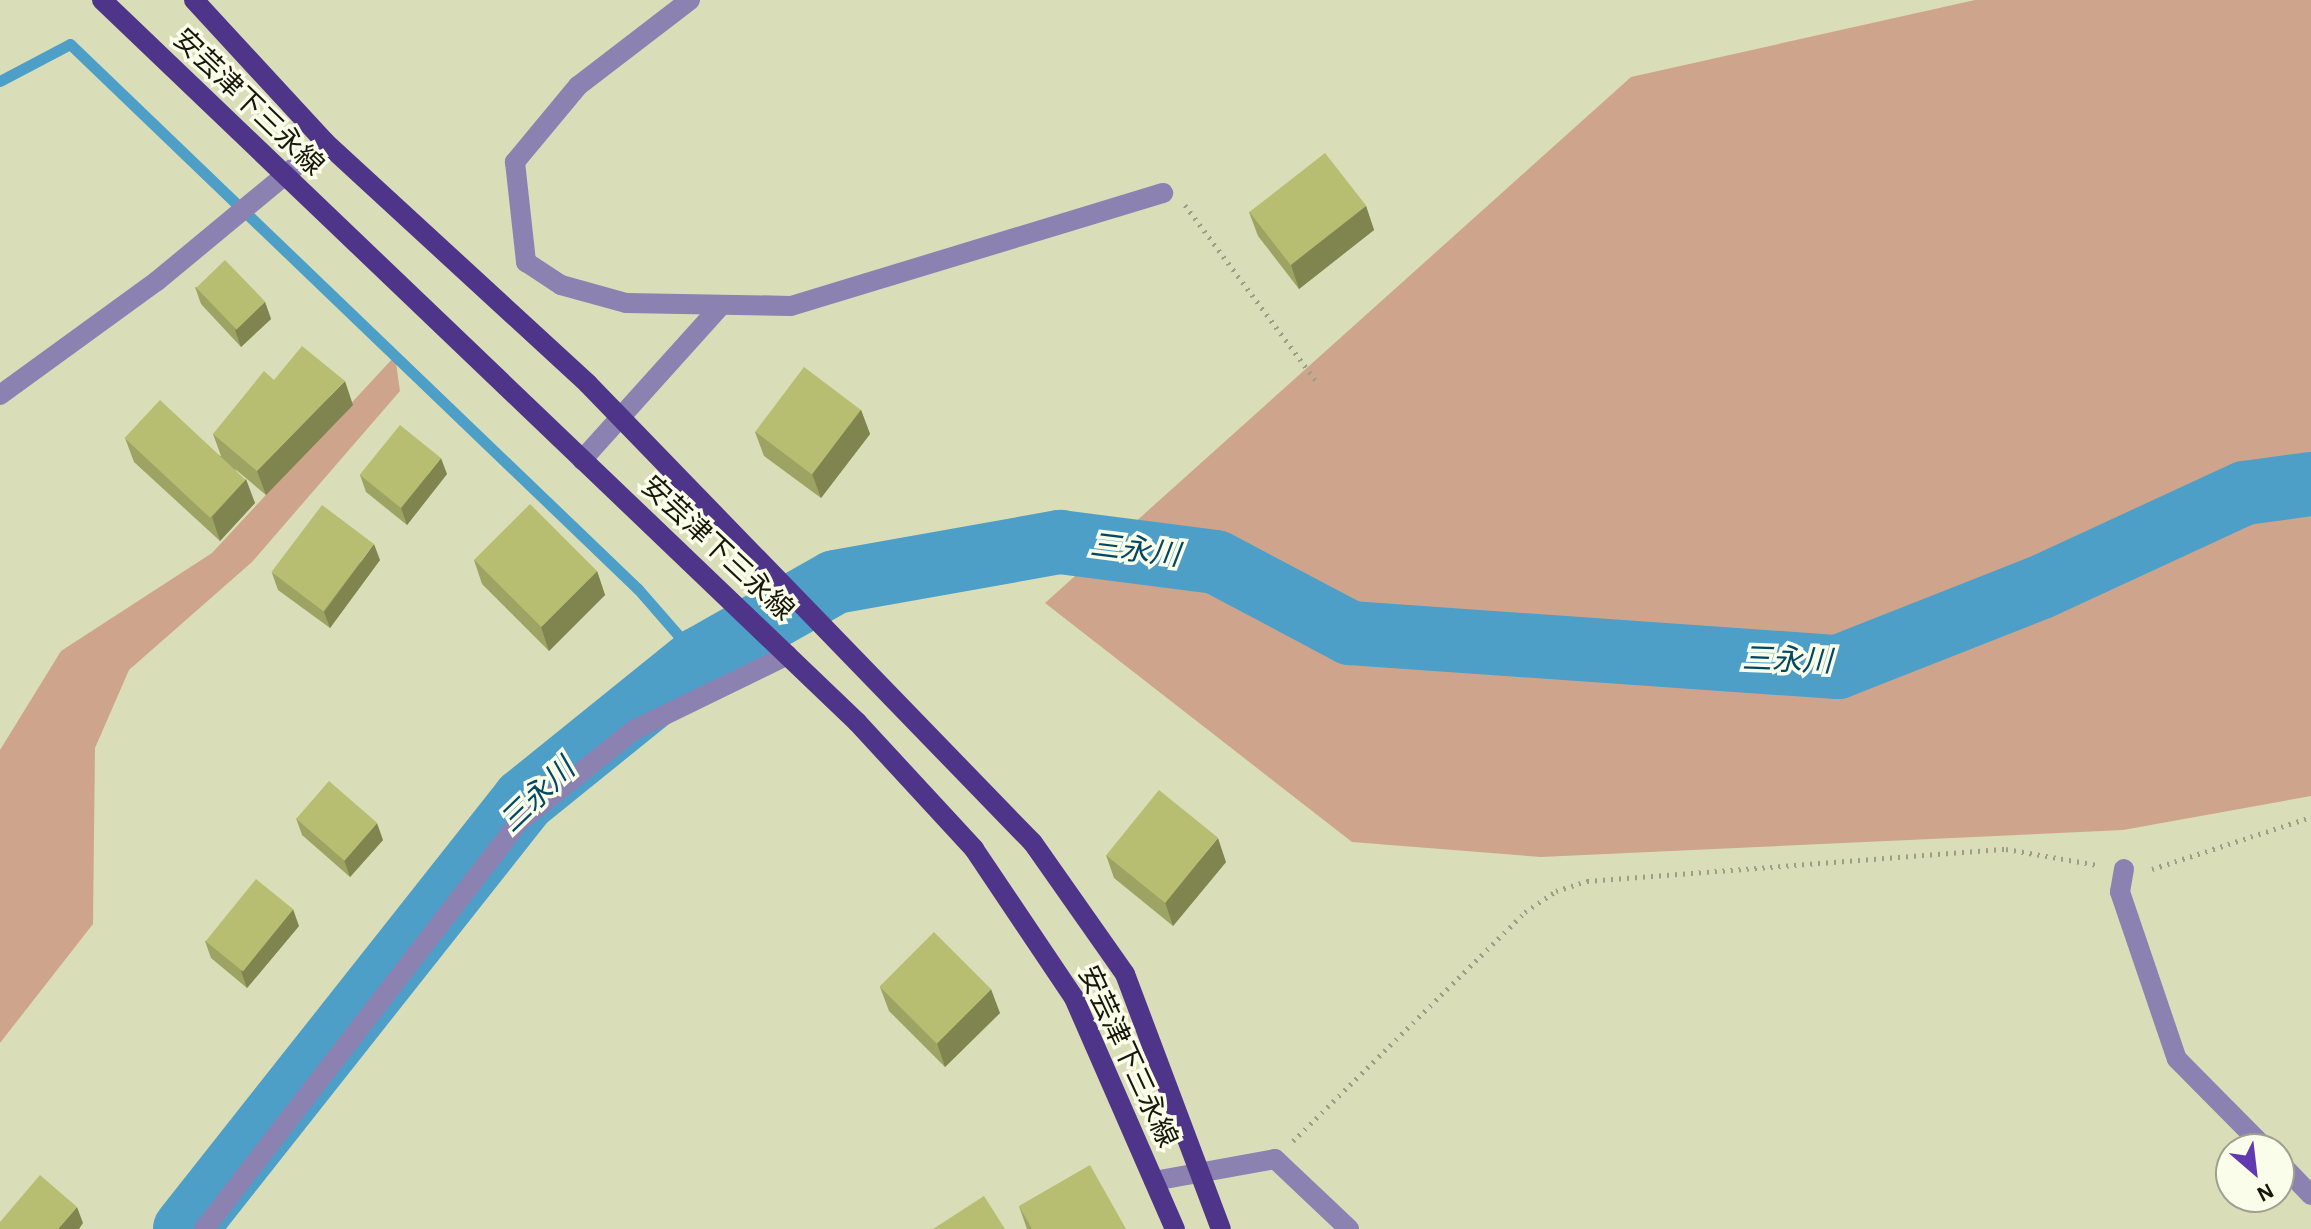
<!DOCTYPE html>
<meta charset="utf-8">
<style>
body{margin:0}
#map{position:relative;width:2311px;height:1229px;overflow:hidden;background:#d9deb8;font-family:"Alegreya Sans","Noto Sans JP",sans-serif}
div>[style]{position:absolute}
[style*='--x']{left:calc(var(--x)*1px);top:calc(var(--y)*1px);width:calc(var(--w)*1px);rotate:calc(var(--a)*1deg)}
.green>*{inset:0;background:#cea58c}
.stream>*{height:11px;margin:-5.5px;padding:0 5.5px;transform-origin:5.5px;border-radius:5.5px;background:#4e9fc8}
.river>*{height:64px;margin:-32px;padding:0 32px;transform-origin:32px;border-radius:32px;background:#4e9fc8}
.path>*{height:5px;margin-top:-2.5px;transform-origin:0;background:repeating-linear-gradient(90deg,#9ca082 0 2px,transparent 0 8px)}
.minor>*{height:20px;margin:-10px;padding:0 10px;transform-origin:10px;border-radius:10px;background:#8b82b2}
.major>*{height:20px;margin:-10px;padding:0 10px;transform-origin:10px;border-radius:10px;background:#4f358a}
.wall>*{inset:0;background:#9da362}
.shaded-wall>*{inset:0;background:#808550}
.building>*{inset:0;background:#b7be72;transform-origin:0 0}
span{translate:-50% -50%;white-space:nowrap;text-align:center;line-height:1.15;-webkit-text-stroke:7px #fafde9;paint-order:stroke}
.street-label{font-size:28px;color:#17180a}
.water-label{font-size:30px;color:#024865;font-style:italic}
.north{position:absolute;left:2215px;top:1133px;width:80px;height:80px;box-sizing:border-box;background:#fafde9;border:2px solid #9fa190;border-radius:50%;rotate:152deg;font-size:22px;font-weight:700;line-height:32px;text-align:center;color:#17180a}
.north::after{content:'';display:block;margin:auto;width:28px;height:36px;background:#613ab2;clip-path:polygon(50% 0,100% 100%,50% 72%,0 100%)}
</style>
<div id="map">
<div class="green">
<div style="clip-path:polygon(1975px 0,2311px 0,2311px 796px,2123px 830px,1541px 857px,1352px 842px,1045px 603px,1631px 77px)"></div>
<div style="clip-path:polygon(395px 356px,400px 391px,252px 562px,129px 670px,95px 748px,93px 924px,0 1043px,0 750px,61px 651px,212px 553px)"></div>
</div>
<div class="stream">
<div style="--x:0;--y:81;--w:79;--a:-27.9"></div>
<div style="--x:70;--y:44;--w:787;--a:43.82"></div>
<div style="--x:638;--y:589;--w:93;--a:48.9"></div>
</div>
<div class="river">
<div style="--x:185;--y:1229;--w:547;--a:-51.68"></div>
<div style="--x:524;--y:800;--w:225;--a:-38.9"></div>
<div style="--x:699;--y:659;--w:156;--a:-29.5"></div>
<div style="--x:835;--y:582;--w:229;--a:-10.1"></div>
<div style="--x:1060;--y:542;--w:157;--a:7.3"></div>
<div style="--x:1216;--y:562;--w:152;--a:27.9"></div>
<div style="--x:1350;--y:633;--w:489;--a:4"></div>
<div style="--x:1838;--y:667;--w:216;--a:-21.5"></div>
<div style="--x:2039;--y:588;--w:227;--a:-24.8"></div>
<div style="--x:2245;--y:493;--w:67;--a:-7.8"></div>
</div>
<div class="path">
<div style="--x:1185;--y:205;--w:221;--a:53.3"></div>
<div style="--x:2152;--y:869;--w:167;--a:-18.1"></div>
<div style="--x:1293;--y:1141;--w:326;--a:-44.6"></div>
<div style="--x:1525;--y:912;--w:37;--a:-34"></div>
<div style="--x:1556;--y:891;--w:33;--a:-18"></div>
<div style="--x:1587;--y:881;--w:420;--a:-4.4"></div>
<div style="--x:2006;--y:849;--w:93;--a:9.9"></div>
</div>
<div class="minor">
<div style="--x:690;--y:0;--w:141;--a:142.5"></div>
<div style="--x:578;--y:86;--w:99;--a:129.7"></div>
<div style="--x:515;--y:162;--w:101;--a:83.7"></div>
<div style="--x:526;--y:262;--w:42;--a:33.3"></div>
<div style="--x:561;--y:285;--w:67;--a:15.5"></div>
<div style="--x:626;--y:303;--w:165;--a:1"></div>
<div style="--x:791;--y:306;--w:389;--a:-16.9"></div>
<div style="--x:0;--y:395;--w:194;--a:-36"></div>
<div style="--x:157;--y:281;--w:218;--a:-39.6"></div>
<div style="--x:582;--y:460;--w:205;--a:-48"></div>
<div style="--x:2124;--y:869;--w:23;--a:100"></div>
<div style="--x:2120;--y:892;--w:176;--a:71.2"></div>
<div style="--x:2177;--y:1059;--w:127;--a:45.3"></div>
<div style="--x:2279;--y:1162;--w:46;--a:45.9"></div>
<div style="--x:1154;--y:1181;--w:123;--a:-10.3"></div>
<div style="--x:1275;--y:1159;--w:102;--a:43.4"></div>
<div style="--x:204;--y:1229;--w:515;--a:-52.26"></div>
<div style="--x:519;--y:822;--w:147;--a:-38.7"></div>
<div style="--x:634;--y:730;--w:171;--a:-26"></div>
</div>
<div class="major">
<div style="--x:102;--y:0;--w:1045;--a:43.72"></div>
<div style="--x:857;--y:722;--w:173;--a:47.3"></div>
<div style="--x:974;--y:849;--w:179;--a:56.1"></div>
<div style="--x:1074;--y:998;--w:252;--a:66.4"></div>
<div style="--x:194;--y:0;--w:193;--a:47.3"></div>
<div style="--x:325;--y:142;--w:357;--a:42.6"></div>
<div style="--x:588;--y:384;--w:639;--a:45.89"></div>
<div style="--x:1033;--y:843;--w:160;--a:54.9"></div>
<div style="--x:1125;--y:974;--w:272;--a:69.4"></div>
</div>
<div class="wall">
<div style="clip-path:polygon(1366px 206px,1374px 230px,1299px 289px,1258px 236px,1249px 212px)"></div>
<div style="clip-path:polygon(195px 287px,265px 302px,271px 319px,241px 347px,201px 304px)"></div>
<div style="clip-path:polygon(274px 380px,353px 405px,266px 495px,235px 469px,255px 503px,220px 541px,134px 462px,125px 438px,221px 456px,213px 434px)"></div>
<div style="clip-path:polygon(861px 410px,870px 434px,821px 498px,764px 456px,755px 432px)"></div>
<div style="clip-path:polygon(447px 474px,407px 525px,366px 492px,360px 475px)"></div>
<div style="clip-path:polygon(380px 560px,330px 628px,278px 590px,272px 573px)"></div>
<div style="clip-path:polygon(474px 560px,597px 571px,605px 595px,549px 651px,482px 584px)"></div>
<div style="clip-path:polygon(296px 818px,383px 840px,350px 877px,302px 835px)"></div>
<div style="clip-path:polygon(1106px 855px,1226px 862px,1173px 926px,1114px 878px)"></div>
<div style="clip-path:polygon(299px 926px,247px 988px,211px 958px,205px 941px)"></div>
<div style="clip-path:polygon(880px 987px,1000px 1013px,945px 1067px,889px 1011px)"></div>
<div style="clip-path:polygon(1019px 1206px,1126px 1229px,1027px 1229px)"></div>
</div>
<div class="shaded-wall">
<div style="clip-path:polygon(1366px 206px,1374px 230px,1299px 289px,1291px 265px)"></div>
<div style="clip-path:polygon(265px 302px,271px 319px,241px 347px,235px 330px)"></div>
<div style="clip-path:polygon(345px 381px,353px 405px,266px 495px,257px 471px)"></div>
<div style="clip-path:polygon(861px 410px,870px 434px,821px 498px,812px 474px)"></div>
<div style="clip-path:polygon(441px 458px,447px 474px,407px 525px,401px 508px)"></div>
<div style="clip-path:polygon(246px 479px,255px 503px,220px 541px,212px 517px)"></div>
<div style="clip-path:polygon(374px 544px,380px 560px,330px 628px,324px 612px)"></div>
<div style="clip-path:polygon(597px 571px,605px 595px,549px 651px,541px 627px)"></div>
<div style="clip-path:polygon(377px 823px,383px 840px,350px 877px,344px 860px)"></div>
<div style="clip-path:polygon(1218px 838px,1226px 862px,1173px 926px,1165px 902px)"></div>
<div style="clip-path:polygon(293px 909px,299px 926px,247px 988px,241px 971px)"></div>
<div style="clip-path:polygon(991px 989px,1000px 1013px,945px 1067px,937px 1043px)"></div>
<div style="clip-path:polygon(77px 1207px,83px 1223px,79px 1229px,58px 1229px)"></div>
</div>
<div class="building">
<div style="left:1325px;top:153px;width:67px;height:96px;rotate:52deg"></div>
<div style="left:225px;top:260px;width:58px;height:40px;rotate:46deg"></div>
<div style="clip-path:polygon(302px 346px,345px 381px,257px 471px,213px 434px,264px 371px,274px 380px)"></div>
<div style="left:804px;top:367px;width:71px;height:81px;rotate:37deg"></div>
<div style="left:160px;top:400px;width:117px;height:52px;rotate:43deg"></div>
<div style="left:400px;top:425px;width:53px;height:64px;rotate:39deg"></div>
<div style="left:530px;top:504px;width:95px;height:79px;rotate:45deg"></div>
<div style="left:322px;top:505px;width:65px;height:84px;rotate:37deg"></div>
<div style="left:329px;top:781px;width:64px;height:50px;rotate:41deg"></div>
<div style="left:1159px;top:790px;width:76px;height:84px;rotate:39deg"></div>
<div style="left:256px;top:879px;width:48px;height:80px;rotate:39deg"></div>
<div style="left:934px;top:932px;width:81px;height:77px;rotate:45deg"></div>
<div style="clip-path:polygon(1090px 1165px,1126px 1229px,1032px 1229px,1019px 1206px)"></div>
<div style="clip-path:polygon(40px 1175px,77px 1207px,58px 1229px,0 1229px,0 1222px)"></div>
<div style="clip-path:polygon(984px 1196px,1005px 1229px,933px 1229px)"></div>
</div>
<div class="street-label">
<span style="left:248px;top:103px;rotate:44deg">安芸津下三永線</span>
<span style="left:717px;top:549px;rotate:43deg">安芸津下三永線</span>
<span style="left:1127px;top:1057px;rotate:65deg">安芸津下三永線</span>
</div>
<div class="water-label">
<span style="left:1135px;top:551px;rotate:7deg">三永川</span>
<span style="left:1787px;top:661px;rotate:2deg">三永川</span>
<span style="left:538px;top:796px;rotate:-44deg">三永川</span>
</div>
<div class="north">N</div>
</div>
